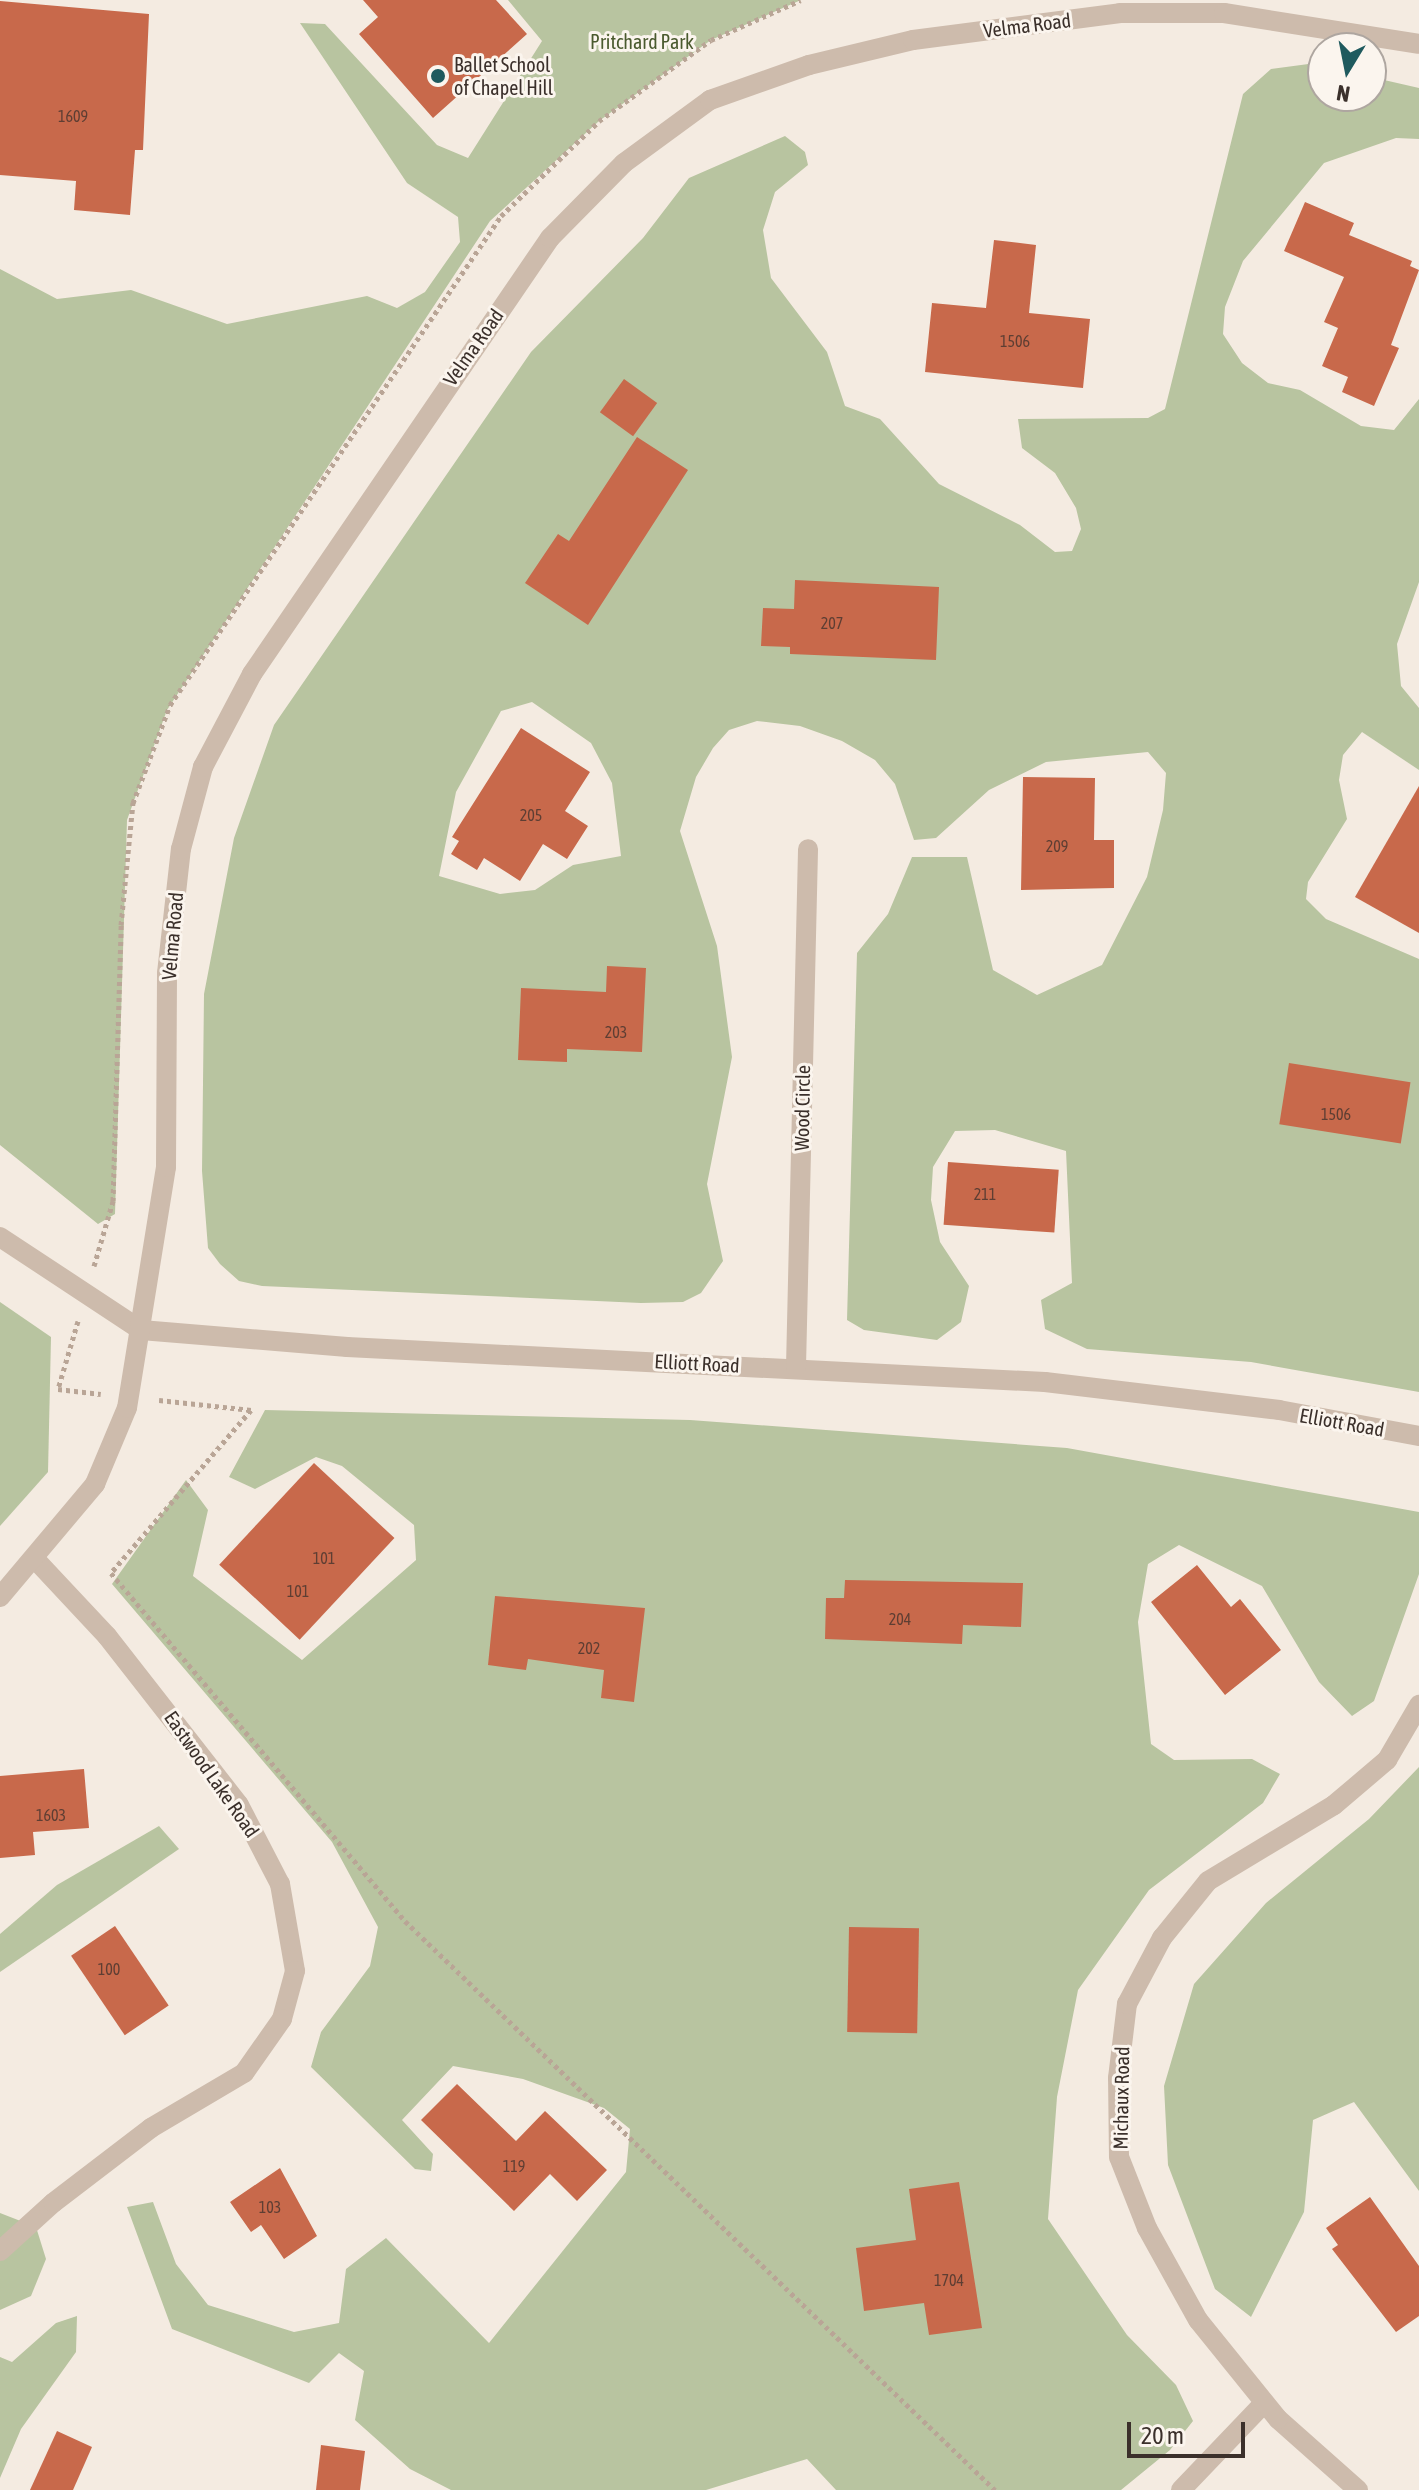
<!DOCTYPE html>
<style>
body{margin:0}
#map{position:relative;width:1419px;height:2490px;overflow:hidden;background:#f4ebe1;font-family:"Asap Condensed",sans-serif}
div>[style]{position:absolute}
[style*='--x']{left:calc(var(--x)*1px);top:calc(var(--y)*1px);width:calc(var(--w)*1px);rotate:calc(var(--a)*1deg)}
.green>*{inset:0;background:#b8c4a0}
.building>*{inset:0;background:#c8694b;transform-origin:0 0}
.path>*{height:5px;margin-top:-2.5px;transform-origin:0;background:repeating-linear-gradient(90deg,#b9a596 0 4px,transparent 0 8px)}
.service>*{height:20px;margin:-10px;padding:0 10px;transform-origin:10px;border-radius:10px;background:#cdbbac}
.minor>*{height:20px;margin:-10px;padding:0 10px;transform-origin:10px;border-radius:10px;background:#cdbbac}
.dots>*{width:22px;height:22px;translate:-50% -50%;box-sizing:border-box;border:4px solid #fbf5ee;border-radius:50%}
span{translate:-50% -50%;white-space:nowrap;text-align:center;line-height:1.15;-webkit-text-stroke:6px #fbf5ee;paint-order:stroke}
.number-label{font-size:16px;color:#5e3e33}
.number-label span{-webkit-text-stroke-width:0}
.street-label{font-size:20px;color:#3b302b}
.park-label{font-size:20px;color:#4a5a2e}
.poi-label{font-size:20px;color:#3b302b}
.left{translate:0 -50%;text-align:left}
.north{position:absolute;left:1307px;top:32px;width:80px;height:80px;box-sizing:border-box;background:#fbf5ee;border:2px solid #aea6a0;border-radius:50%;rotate:190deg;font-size:22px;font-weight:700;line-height:32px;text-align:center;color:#3b302b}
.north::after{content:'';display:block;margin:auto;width:28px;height:36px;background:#1f5a5e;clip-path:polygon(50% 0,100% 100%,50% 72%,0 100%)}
.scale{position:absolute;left:1127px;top:2422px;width:118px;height:36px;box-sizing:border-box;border:4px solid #3b302b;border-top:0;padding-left:10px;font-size:24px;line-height:28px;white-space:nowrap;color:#3b302b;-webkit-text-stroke:6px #fbf5ee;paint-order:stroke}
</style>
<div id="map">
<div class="green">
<div style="clip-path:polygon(508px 0,801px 0,711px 40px,599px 121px,490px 221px,167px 710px,127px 820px,115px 1214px,98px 1224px,0 1145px,0 269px,57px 299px,131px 290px,227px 324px,367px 296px,397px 308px,425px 292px,460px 242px,458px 217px,407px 183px,300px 23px,325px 24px,437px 145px,468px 158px,542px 41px)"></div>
<div style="clip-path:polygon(evenodd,1316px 63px,1323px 65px,1323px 96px,1371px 96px,1371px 77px,1419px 88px,1419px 139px,1396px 138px,1324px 163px,1243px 261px,1225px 307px,1223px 334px,1242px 363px,1268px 383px,1300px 390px,1361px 426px,1394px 430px,1419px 399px,1419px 582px,1397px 644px,1401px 686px,1419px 708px,1419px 770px,1362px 732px,1343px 755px,1339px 780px,1347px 819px,1308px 882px,1306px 899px,1326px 919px,1419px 959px,1419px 1392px,1251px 1362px,1087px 1349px,1045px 1329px,1041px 1300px,1072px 1283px,1066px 1151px,995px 1130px,955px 1131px,933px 1167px,931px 1200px,940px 1242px,969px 1286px,961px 1322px,937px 1340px,864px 1330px,847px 1320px,857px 953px,888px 914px,912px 857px,967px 857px,993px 970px,1037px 995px,1102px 965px,1147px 877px,1163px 810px,1166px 773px,1148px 752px,1046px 762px,989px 790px,936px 838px,914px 840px,895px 784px,875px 760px,842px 741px,800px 726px,757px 721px,729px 730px,713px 748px,696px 777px,680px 831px,717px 946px,732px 1057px,707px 1184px,723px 1261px,701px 1293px,683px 1302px,641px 1303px,262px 1286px,239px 1281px,220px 1264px,208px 1248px,202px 1171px,204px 994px,234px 838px,274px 725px,531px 352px,643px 238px,689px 178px,785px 136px,805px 152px,808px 165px,775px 192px,763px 230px,771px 278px,827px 352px,845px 406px,880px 419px,939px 484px,1020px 525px,1055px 552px,1072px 551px,1081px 529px,1076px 508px,1055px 473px,1022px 448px,1018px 419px,1148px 418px,1165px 409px,1243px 94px,1271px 69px,1316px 63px,532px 702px,591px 743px,612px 783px,621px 856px,573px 865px,535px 890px,500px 894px,439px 876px,456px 792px,501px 711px,532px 702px)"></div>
<div style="clip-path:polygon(0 1302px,51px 1337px,48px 1472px,0 1526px)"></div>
<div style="clip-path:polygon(265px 1410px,690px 1420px,1067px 1448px,1419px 1512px,1419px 1574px,1374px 1701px,1352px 1716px,1319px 1682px,1262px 1586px,1179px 1545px,1148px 1564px,1138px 1622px,1151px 1744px,1174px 1760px,1252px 1759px,1280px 1774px,1263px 1803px,1149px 1890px,1078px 1990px,1057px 2097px,1048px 2219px,1127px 2335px,1176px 2385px,1193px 2421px,1170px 2450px,1121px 2490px,836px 2490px,807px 2459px,706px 2490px,451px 2490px,410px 2469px,355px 2420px,364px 2371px,339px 2353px,309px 2383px,172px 2329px,127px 2207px,153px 2202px,176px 2264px,208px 2305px,294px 2332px,339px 2323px,346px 2269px,386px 2238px,489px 2343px,626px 2172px,630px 2129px,604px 2108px,523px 2079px,453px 2066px,402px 2120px,433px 2154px,431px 2171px,415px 2169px,311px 2067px,321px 2032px,370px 1966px,378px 1927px,332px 1842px,112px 1584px,186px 1480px,208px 1510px,193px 1576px,302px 1660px,416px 1560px,414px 1525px,342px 1466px,316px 1457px,255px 1489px,229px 1477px)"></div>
<div style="clip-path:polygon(1419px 1767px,1419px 2191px,1354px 2102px,1313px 2120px,1304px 2212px,1251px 2317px,1215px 2289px,1168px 2165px,1164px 2086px,1194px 1984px,1266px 1903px,1369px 1819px)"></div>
<div style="clip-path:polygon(159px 1826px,179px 1849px,0 1972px,0 1934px,57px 1885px)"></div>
<div style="clip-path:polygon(0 2213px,36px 2227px,46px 2259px,31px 2296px,0 2310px)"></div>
<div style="clip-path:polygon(77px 2316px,76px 2352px,21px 2429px,0 2478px,0 2357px,12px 2362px,56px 2323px)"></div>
</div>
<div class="building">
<div style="clip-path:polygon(363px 0,496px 0,527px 34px,433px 118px,359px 34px,378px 17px)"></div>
<div style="clip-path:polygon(0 1px,149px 14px,143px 150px,135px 150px,130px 215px,74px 210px,76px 181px,0 175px)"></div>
<div style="clip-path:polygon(1305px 202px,1354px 223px,1349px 235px,1412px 261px,1410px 266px,1419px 270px,1391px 345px,1399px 348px,1374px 406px,1342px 392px,1348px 377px,1322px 366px,1338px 328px,1324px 322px,1344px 277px,1284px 251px)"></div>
<div style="clip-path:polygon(994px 240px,1036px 245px,1029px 313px,1090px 319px,1083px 388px,925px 372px,932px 303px,986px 308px)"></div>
<div style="left:624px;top:379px;width:41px;height:41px;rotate:36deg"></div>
<div style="clip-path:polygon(637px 437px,688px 470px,588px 625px,525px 583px,558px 534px,569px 541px)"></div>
<div style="clip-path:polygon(795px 580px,939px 587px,936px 660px,790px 654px,790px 647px,761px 646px,763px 608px,794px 609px)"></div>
<div style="clip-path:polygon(521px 728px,590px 772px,565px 811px,588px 826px,567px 859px,543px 844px,520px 881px,484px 858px,477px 870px,451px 854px,459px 841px,452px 837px)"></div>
<div style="clip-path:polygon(1023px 777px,1095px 778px,1094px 840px,1114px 840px,1114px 888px,1021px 890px)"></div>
<div style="clip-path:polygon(1419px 786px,1419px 933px,1355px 897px)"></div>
<div style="clip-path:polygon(607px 966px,646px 968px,642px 1052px,567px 1049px,567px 1062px,518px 1060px,521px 988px,606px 992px)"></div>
<div style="left:1289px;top:1063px;width:123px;height:62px;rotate:9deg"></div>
<div style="left:948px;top:1162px;width:111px;height:63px;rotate:4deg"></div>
<div style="left:314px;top:1463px;width:110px;height:139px;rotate:43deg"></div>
<div style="clip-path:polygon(1197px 1565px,1231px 1607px,1240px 1599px,1281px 1650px,1225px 1695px,1151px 1602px)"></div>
<div style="clip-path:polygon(845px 1580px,1023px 1583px,1021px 1627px,963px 1625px,962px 1644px,825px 1639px,826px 1598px,844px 1598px)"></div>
<div style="clip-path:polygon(495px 1596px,645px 1608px,634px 1702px,601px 1698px,604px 1670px,528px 1659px,526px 1670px,488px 1665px)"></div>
<div style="clip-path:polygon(84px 1769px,89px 1828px,33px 1832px,35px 1855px,0 1858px,0 1776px)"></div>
<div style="left:115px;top:1926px;width:96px;height:53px;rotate:56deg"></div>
<div style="left:849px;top:1927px;width:70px;height:105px;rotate:1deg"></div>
<div style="clip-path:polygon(457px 2084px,516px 2141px,545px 2111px,607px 2170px,577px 2201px,550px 2174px,514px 2211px,421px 2120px)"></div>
<div style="clip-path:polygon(280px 2168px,317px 2236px,284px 2259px,261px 2225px,251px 2232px,230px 2202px)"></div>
<div style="clip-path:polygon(959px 2182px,982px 2328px,929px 2335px,924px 2303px,864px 2311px,856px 2248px,916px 2240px,909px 2189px)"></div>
<div style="clip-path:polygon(1370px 2197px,1419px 2266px,1419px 2316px,1396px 2332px,1332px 2249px,1338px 2245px,1326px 2228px)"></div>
<div style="clip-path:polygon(57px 2431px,92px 2447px,73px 2490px,30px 2490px)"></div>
<div style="clip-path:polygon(321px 2445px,365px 2451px,360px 2490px,316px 2490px)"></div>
</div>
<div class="path">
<div style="--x:94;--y:1266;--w:68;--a:-73.7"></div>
<div style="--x:113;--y:1201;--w:276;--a:-88.3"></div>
<div style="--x:121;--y:925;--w:123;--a:-84.4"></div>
<div style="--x:133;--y:803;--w:105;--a:-69.3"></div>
<div style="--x:170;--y:705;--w:590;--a:-55.91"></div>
<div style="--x:501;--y:216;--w:136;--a:-44.1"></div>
<div style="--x:599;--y:121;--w:138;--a:-35.9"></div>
<div style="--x:711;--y:40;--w:98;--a:-24"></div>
<div style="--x:78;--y:1321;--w:71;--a:106.4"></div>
<div style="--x:58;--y:1389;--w:43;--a:6.6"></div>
<div style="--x:159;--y:1400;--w:93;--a:6.2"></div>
<div style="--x:251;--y:1410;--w:215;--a:130.7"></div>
<div style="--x:111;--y:1573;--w:456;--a:49.8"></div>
<div style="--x:405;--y:1921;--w:820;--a:43.96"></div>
</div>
<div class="service">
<div style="--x:0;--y:2251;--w:72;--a:-42.2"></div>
</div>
<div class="minor">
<div style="--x:0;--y:1237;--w:169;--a:33.4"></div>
<div style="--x:141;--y:1330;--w:207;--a:4.7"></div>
<div style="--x:347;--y:1347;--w:699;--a:2.87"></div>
<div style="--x:1045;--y:1382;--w:236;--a:6.8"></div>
<div style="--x:1279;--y:1410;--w:142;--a:10.5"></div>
<div style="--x:796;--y:1367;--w:518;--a:-88.67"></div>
<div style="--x:34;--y:1558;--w:107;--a:46.9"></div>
<div style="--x:107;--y:1636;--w:214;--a:52"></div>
<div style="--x:239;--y:1805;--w:89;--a:62.6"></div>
<div style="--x:280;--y:1884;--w:88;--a:80.2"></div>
<div style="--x:295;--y:1971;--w:50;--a:105.2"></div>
<div style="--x:282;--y:2019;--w:66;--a:125.1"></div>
<div style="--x:244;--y:2073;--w:108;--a:149.4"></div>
<div style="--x:151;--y:2128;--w:123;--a:142.6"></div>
<div style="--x:0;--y:1597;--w:148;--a:-49.9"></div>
<div style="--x:95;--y:1484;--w:82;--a:-67.2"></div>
<div style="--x:127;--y:1408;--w:244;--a:-80.8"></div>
<div style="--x:166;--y:1167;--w:194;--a:-89.7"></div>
<div style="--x:167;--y:973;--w:125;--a:-83.6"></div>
<div style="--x:181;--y:849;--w:85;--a:-75"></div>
<div style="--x:203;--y:767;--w:105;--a:-62.2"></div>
<div style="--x:252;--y:674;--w:528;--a:-55.65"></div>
<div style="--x:550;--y:238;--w:105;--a:-45.4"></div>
<div style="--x:624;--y:163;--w:107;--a:-36.2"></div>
<div style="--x:710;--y:100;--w:105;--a:-19.5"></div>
<div style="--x:809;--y:65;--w:107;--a:-13.5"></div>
<div style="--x:913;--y:40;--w:209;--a:-7.4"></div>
<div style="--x:1120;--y:13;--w:104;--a:0"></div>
<div style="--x:1224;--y:13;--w:197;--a:9"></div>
<div style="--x:1181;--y:2490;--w:120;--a:-46.3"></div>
<div style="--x:1358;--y:2490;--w:107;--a:-138.4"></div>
<div style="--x:1278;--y:2419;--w:127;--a:-128.9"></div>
<div style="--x:1198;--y:2320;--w:105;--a:-119"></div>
<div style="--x:1147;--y:2228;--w:76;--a:-111.5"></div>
<div style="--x:1119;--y:2157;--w:79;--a:-90.7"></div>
<div style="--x:1118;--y:2078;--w:75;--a:-83.1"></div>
<div style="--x:1127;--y:2004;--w:75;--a:-62.1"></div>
<div style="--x:1162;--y:1938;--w:73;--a:-51.1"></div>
<div style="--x:1208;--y:1881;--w:147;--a:-31.1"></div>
<div style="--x:1334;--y:1805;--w:70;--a:-40.3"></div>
<div style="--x:1387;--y:1760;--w:64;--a:-59.8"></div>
</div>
<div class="dots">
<div style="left:438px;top:76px;background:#1f5a5e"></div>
</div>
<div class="number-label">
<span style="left:73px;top:116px">1609</span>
<span style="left:1015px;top:341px">1506</span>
<span style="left:832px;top:623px">207</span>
<span style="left:531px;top:815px">205</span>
<span style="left:1057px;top:846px">209</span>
<span style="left:616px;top:1032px">203</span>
<span style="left:1336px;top:1114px">1506</span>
<span style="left:985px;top:1194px">211</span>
<span style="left:324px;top:1558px">101</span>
<span style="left:298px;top:1591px">101</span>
<span style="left:900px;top:1619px">204</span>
<span style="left:589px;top:1648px">202</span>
<span style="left:51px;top:1815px">1603</span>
<span style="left:109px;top:1969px">100</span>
<span style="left:514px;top:2166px">119</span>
<span style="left:270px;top:2207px">103</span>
<span style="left:949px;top:2280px">1704</span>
</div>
<div class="street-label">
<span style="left:1027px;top:25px;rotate:-7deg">Velma Road</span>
<span style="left:473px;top:347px;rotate:-55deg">Velma Road</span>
<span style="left:172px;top:936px;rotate:-85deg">Velma Road</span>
<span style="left:802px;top:1108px;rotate:-89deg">Wood Circle</span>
<span style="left:697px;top:1363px;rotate:3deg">Elliott Road</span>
<span style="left:1342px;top:1422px;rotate:10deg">Elliott Road</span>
<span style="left:212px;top:1774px;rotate:55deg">Eastwood Lake Road</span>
<span style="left:1121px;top:2098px;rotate:-89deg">Michaux Road</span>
</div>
<div class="park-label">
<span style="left:642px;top:41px">Pritchard Park</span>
</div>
<div class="poi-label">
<span class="left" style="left:454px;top:76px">Ballet School<br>of Chapel Hill</span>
</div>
<div class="north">N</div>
<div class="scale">20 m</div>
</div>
